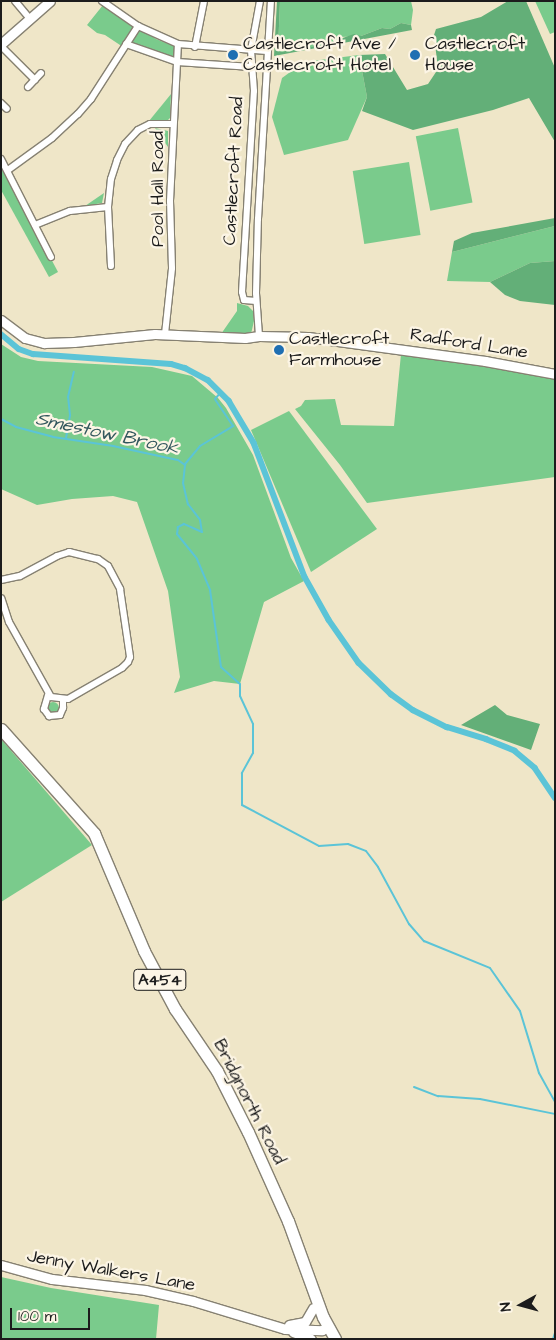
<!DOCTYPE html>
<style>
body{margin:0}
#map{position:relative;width:556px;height:1340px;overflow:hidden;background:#efe6c8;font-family:"Architects Daughter",sans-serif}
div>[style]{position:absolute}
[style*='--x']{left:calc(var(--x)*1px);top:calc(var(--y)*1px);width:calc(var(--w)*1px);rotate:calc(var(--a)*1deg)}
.green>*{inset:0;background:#7acb8c;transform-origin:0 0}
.round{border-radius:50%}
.forest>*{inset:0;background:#63af78}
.stream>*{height:2px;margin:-1px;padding:0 1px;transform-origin:1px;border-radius:1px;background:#5bc4d7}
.canal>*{height:5.5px;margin:-2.75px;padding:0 2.75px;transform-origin:2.75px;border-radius:2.75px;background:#5bc4d7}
.roads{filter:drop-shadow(1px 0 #868172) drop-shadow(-1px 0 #868172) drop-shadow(0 1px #868172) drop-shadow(0 -1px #868172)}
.street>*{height:6px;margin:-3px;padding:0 3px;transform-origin:3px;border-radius:3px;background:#fff}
.secondary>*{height:9px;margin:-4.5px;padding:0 4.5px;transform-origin:4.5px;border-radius:4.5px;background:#fff}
.highway>*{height:11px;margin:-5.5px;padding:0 5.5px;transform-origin:5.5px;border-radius:5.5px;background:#fff}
.dots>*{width:14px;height:14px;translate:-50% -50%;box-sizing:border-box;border:2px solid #fcf5e5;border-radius:50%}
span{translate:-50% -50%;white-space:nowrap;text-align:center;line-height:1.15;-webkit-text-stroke:4.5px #fcf5e5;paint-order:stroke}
.shield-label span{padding:1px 4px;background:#fcf5e5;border:1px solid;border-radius:4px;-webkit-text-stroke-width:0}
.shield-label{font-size:16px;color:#1c1c1c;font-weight:700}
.poi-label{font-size:18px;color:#1c1c1c}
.left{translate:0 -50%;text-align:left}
.street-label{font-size:18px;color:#1c1c1c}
.water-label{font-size:19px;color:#32575d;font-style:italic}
.frame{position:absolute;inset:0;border:2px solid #1c1c1c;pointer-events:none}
.north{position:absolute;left:496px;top:1280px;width:50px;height:50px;-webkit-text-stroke:4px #fcf5e5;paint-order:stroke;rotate:263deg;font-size:14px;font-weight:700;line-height:20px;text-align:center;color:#1c1c1c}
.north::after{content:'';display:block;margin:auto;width:18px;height:22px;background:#1c1c1c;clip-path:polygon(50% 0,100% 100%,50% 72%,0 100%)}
.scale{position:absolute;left:10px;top:1308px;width:80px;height:22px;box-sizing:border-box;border:2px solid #1c1c1c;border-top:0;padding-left:6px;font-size:15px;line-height:18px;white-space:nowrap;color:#1c1c1c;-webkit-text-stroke:4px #fcf5e5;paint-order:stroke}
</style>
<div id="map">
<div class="green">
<div style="clip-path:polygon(280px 1px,411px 1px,413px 10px,411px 25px,401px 23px,390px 29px,382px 28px,361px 36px,341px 37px,337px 41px,323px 45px,314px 44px,312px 47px,301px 49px,291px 48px,283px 52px,278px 51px)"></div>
<div style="clip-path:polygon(535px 1px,555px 1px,555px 32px,550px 34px)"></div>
<div style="clip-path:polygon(103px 5px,136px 28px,123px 47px,105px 35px,97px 33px,87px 25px)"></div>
<div style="clip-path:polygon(138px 28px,156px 39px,176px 47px,175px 61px,128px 44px)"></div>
<div style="clip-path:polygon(359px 55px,367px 97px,348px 140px,284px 155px,272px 117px,282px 78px,304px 62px)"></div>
<div style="clip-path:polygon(171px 94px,170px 118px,167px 121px,149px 121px)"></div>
<div style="clip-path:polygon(155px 128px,168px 131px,168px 147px)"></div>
<div style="left:458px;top:128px;width:76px;height:43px;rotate:79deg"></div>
<div style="left:409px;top:162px;width:74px;height:57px;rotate:81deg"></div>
<div style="clip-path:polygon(1px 164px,58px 272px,49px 277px,1px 190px)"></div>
<div style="clip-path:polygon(104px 193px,102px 203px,85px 206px)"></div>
<div style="clip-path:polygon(555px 226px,555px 261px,530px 263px,490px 282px,447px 281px,452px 252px)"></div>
<div style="clip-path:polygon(237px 303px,248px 306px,253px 311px,254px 321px,251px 334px,221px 334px,237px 311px)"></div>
<div style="clip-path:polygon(1px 344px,21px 357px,38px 361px,152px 367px,192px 376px,218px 398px,226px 408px,253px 455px,291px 558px,304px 581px,264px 602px,240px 684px,214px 681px,174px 693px,180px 677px,168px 591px,137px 502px,113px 496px,72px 499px,37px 505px,1px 489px)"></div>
<div style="clip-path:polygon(401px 354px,555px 377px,555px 477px,367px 503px,340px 465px,295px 409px,301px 406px,305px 400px,335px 399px,341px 425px,394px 426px)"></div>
<div style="clip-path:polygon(289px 411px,377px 529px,311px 572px,251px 430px)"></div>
<div class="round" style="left:47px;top:702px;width:12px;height:12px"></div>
<div style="clip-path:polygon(1px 739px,92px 845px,1px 902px)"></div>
<div style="clip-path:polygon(1px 1277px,51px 1288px,159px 1305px,156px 1339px,1px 1339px)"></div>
</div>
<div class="forest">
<div style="clip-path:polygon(277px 1px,280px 1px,278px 51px,283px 52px,291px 48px,312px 47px,314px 44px,323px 45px,354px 34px,361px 36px,382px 28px,390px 29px,401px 23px,411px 25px,412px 30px,274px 56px)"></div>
<div style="clip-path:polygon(508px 1px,526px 1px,555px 68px,555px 142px,529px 98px,493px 110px,413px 130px,362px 111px,367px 97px,359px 55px,385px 54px,407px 90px,428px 84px,438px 69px,434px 35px,436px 29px,481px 17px)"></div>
<div style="clip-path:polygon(555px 218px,555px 226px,452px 252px,454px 241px,472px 233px)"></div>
<div style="clip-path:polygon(555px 261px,555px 305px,520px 301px,505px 295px,490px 282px,530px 263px)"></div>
<div style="clip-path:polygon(495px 705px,507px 715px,540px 724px,531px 750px,461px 725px)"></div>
</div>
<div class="stream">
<div style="--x:1;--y:419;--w:17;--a:28"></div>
<div style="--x:16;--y:427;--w:38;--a:15"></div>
<div style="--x:53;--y:437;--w:61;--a:8.5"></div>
<div style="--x:113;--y:446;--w:66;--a:12.2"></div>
<div style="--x:178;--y:460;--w:9;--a:36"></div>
<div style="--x:185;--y:465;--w:18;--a:96"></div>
<div style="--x:183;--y:483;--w:22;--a:77"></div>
<div style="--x:188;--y:504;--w:20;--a:53"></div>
<div style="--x:200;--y:520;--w:12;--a:81"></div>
<div style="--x:202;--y:532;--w:20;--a:-156"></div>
<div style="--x:184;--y:524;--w:7;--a:153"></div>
<div style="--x:178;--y:527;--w:7;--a:98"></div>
<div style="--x:177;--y:534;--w:32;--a:51"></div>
<div style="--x:197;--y:559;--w:34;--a:67"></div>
<div style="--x:210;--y:590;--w:78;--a:81.9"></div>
<div style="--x:221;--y:667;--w:25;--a:42"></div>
<div style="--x:240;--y:684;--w:12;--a:90"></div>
<div style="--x:240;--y:696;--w:31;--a:65"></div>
<div style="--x:253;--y:724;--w:29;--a:90"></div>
<div style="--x:253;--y:753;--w:23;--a:119"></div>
<div style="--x:242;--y:773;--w:32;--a:90"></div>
<div style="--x:242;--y:805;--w:87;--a:28"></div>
<div style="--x:319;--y:846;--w:29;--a:-4"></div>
<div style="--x:348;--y:844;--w:19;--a:21"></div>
<div style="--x:366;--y:851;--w:20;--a:53"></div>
<div style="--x:378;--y:867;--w:65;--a:61.5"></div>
<div style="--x:409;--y:924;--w:23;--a:49"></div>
<div style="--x:424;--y:941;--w:71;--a:22.2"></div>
<div style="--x:490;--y:968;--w:52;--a:55.1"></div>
<div style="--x:520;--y:1011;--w:65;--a:73"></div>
<div style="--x:539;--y:1073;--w:33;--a:61"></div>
<div style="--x:66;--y:438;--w:23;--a:-80"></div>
<div style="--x:70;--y:415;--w:18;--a:-96"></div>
<div style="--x:68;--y:397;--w:26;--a:-77"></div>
<div style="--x:185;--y:464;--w:23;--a:-50"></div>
<div style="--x:200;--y:446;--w:39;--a:-31"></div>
<div style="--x:233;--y:426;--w:32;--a:-124"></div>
<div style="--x:215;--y:399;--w:9;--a:-49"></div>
<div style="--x:414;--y:1087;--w:26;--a:21"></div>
<div style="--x:438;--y:1096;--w:42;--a:4.1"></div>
<div style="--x:480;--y:1099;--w:76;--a:11.3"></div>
<div style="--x:553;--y:1339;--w:6;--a:-72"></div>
</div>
<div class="canal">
<div style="--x:1;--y:334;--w:23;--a:40"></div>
<div style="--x:19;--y:349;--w:15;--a:20"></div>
<div style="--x:33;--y:354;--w:138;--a:4.1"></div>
<div style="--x:171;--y:364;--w:15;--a:16"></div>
<div style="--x:185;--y:368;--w:26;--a:28"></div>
<div style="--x:208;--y:380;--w:30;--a:45"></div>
<div style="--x:229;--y:401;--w:49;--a:59.2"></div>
<div style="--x:254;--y:443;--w:143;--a:69.2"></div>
<div style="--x:305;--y:577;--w:49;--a:60.8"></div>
<div style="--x:329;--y:620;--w:52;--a:55.1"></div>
<div style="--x:359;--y:663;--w:45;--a:44.1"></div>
<div style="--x:391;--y:694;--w:27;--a:36"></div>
<div style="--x:413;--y:710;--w:38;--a:27"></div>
<div style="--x:447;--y:727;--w:41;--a:17.1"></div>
<div style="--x:486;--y:739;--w:31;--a:22"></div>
<div style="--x:515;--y:751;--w:26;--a:40"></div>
<div style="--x:535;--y:768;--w:36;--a:56"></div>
</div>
<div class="roads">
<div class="street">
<div style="--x:15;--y:1;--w:23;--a:50"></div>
<div style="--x:102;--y:1;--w:44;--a:34.8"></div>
<div style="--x:138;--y:26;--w:44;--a:24.2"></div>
<div style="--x:178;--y:44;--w:89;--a:4.5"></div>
<div style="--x:126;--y:44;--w:54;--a:19.4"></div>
<div style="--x:177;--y:62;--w:75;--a:3.8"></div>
<div style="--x:1;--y:46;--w:48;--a:45"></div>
<div style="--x:195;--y:47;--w:47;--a:-78.9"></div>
<div style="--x:28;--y:87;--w:19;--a:-47"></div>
<div style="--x:1;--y:103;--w:8;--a:45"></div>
<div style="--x:1;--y:159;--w:110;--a:63"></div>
<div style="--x:8;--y:170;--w:54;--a:-36"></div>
<div style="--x:52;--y:138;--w:35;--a:-43"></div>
<div style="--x:78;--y:114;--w:20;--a:-49"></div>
<div style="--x:91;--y:99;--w:87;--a:-57.2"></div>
<div style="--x:35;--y:225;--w:38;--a:-22"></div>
<div style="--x:70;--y:211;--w:38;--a:-6"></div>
<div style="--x:111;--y:266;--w:59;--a:-92.9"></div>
<div style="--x:108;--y:207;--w:28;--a:-84"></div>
<div style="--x:111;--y:179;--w:20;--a:-72"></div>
<div style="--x:117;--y:160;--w:18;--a:-63"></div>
<div style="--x:125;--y:144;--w:19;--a:-47"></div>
<div style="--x:138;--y:130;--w:13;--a:-27"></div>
<div style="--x:150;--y:124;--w:23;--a:0"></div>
<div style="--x:256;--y:301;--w:12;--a:-175"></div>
<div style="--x:244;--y:300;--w:8;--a:-104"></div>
<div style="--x:242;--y:292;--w:201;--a:-86.6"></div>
<div style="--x:254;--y:91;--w:41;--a:-94.2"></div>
<div style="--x:251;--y:50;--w:50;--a:-79.6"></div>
<div style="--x:165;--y:334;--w:66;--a:-83.9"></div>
<div style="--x:172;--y:268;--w:67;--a:-91.7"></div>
<div style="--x:170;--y:201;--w:157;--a:-87.1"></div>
<div style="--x:259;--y:336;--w:43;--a:-94"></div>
<div style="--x:256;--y:293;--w:74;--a:-88.5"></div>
<div style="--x:258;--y:219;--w:218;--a:-86.6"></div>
<div style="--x:1;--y:580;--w:19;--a:-12"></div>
<div style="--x:20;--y:576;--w:42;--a:-28.4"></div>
<div style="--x:57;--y:556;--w:13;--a:-18"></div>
<div style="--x:69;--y:552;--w:30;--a:14"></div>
<div style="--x:98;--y:559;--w:12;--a:35"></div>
<div style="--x:108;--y:566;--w:26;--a:62"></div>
<div style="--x:120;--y:589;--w:69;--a:81.6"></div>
<div style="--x:130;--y:657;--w:5;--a:112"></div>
<div style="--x:128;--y:662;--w:8;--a:135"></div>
<div style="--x:122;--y:668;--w:62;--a:150.1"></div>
<div style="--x:68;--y:699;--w:17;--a:-173"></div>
<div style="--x:51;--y:697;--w:86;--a:-119.2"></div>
<div style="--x:9;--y:622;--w:25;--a:-108"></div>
<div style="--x:48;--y:695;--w:15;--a:106"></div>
<div style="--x:44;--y:709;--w:9;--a:54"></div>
<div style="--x:49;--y:716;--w:11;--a:-5"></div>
<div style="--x:60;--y:715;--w:8;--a:-67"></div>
<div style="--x:63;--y:708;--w:8;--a:-90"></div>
</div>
<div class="secondary">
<div style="--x:1;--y:44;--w:65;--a:-41.3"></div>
<div style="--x:1;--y:320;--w:30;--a:37"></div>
<div style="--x:25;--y:338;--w:20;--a:15"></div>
<div style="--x:44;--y:343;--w:30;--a:-2"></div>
<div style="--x:74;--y:342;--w:81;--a:-5.6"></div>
<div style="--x:155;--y:334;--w:90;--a:2.5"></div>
<div style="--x:245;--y:338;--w:14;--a:-8"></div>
<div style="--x:259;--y:336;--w:49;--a:1.2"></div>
<div style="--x:308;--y:337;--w:179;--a:7.7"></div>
<div style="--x:485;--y:361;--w:71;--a:10.5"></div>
<div style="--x:1;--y:1265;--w:53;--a:15.4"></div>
<div style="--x:52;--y:1279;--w:94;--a:6.7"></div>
<div style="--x:145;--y:1290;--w:49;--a:12.9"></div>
<div style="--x:193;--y:1301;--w:96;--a:16.9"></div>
<div style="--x:285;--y:1329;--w:37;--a:2"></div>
<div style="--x:322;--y:1330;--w:7;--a:-27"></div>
<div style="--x:289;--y:1325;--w:16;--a:-11"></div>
<div style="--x:305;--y:1322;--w:16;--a:-60"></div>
<div style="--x:293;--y:1332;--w:19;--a:21"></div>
</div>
<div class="highway">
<div style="--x:1;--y:729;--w:140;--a:48.2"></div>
<div style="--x:94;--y:833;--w:128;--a:67"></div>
<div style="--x:144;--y:951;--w:66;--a:61.9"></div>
<div style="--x:175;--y:1009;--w:75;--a:55.9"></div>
<div style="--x:217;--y:1071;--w:68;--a:63.1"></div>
<div style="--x:248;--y:1132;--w:98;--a:65.8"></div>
<div style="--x:288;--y:1221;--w:102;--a:70"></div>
<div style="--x:323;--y:1317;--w:25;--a:61"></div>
</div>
</div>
<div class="dots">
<div style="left:233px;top:55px;background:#1f6fb2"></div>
<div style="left:415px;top:55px;background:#1f6fb2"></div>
<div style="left:279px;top:350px;background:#1f6fb2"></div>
</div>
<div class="shield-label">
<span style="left:160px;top:980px">A454</span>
</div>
<div class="poi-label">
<span class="left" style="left:243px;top:55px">Castlecroft Ave /<br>Castlecroft Hotel</span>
<span class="left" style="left:425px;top:55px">Castlecroft<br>House</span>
<span class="left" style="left:289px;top:350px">Castlecroft<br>Farmhouse</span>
</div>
<div class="street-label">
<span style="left:234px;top:171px;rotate:-87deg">Castlecroft Road</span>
<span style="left:158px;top:189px;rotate:-90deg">Pool Hall Road</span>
<span style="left:469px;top:344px;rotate:9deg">Radford Lane</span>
<span style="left:249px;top:1102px;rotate:63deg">Bridgnorth Road</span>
<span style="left:111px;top:1271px;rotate:10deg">Jenny Walkers Lane</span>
</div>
<div class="water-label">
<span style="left:107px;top:434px;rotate:12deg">Smestow Brook</span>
</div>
<div class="frame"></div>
<div class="north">N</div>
<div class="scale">100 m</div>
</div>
